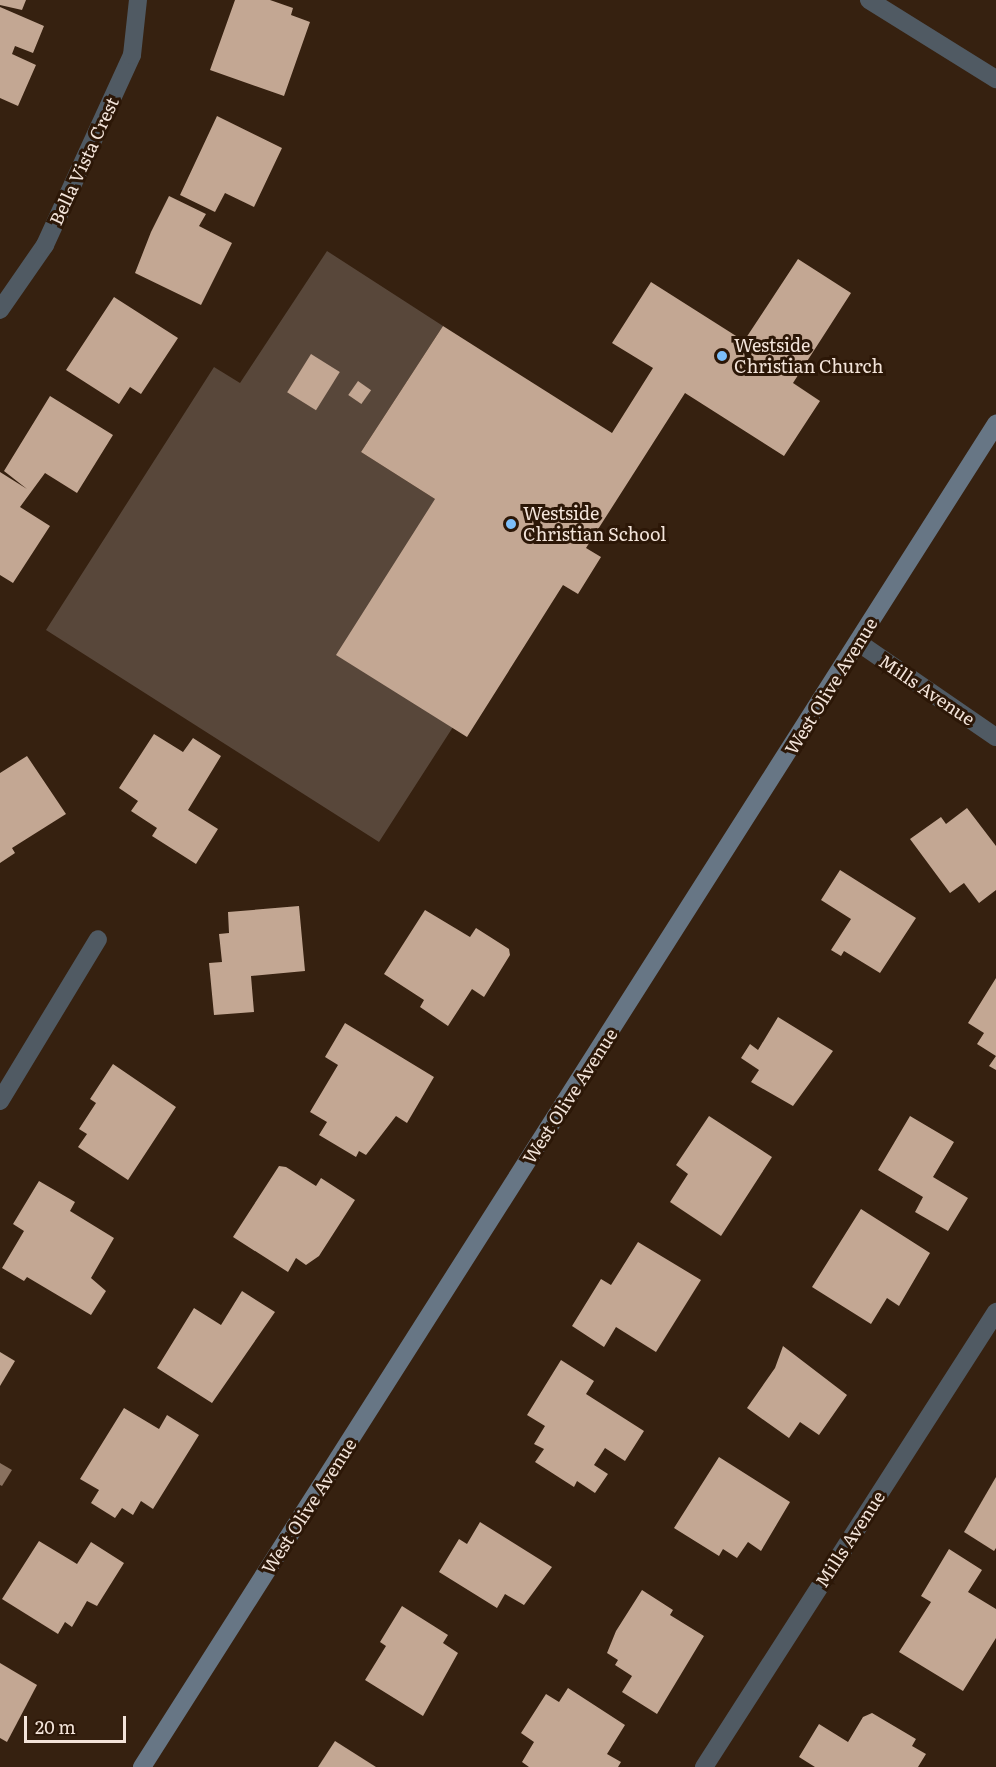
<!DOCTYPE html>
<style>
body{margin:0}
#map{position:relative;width:996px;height:1767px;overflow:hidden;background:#362110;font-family:Literata,serif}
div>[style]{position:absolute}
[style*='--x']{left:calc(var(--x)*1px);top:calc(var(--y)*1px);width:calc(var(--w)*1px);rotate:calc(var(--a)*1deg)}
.green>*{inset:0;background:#58473a}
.water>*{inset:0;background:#89715f}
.building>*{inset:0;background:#c3a793;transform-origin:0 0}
.street>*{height:18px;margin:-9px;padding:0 9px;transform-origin:9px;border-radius:9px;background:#505a63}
.secondary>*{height:18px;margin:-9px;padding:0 9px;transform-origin:9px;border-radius:9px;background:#677685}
.dots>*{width:16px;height:16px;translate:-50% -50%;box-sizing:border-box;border:3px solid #2c1707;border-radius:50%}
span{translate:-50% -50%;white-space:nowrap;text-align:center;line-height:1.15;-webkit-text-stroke:6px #2c1707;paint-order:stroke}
.street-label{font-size:18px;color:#f3e4da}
.poi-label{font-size:18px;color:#f3e4da}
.left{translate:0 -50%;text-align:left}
.scale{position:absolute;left:24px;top:1716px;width:102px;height:27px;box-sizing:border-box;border:3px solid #f3e4da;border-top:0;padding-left:8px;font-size:18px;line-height:21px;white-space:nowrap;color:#f3e4da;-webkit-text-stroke:4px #2c1707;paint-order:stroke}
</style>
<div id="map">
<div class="green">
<div style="clip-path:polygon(327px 251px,443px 326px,361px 452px,435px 499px,453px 727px,379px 842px,46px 630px,214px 367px,240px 383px)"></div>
</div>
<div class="water">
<div style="clip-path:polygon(0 1463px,12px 1470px,2px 1486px,0 1485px)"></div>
</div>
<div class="building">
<div style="clip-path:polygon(0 0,26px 0,22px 10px,0 5px)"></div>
<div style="clip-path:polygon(235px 0,270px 0,293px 8px,291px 15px,310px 22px,284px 96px,210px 70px)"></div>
<div style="clip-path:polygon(0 7px,44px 26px,33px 53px,15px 46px,12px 54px,36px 65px,18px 106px,0 98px)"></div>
<div style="clip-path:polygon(217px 116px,282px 148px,254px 207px,225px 193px,215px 212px,180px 195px)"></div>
<div style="clip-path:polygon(169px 196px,206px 214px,199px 226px,232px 243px,201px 305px,135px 273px,151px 232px)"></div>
<div style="clip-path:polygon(798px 259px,851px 293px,793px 383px,820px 401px,784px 456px,685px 393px,586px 548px,601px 557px,578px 594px,563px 585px,467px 737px,336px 655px,435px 499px,361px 452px,443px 326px,612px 433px,653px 368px,612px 343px,651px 282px,744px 341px)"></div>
<div style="clip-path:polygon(114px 297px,178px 338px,141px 394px,130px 387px,119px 404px,66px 370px)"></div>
<div style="left:311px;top:354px;width:34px;height:45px;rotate:32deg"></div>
<div style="left:358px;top:381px;width:16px;height:17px;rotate:35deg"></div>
<div style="clip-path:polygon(50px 396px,113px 435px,77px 493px,45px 473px,20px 507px,50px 526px,13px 583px,0 575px,0 472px,27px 489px,4px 471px)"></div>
<div style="clip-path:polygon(154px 734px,183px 752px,193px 738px,221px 756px,188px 810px,218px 829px,196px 864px,152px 836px,157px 828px,131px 811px,138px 801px,119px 788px)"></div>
<div style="clip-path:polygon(27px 756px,66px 814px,12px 848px,15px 853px,0 863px,0 773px)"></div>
<div style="clip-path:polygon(967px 808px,996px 846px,996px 890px,979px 903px,964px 883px,950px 893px,910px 839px,941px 817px,946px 824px)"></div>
<div style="clip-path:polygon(840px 870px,916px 918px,880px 973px,844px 951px,841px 956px,831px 950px,851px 919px,821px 900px)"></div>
<div style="clip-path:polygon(299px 906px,305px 971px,251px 976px,254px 1012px,214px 1015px,209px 963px,222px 962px,219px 934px,229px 933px,228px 912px)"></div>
<div style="clip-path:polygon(425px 910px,470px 937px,476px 928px,509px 949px,510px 955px,484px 997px,472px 989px,448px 1026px,420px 1007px,424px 1000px,384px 974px)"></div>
<div style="clip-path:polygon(996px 978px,996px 1070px,989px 1066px,996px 1056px,977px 1044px,984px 1033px,968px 1023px)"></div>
<div style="clip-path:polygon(778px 1017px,833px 1051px,793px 1106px,751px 1082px,759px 1070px,741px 1058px,750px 1044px,758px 1050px)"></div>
<div style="clip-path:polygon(345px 1023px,434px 1077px,407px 1123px,396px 1116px,366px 1155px,359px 1151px,356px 1157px,319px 1135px,327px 1122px,310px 1112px,338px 1065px,325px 1057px)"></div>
<div style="clip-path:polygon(113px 1064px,176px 1107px,128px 1180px,78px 1147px,87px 1134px,79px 1129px,96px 1103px,90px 1099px)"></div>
<div style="clip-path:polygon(709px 1116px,772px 1157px,721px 1236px,670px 1202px,688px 1174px,676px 1165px)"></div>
<div style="clip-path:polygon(910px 1116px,954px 1142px,933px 1177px,968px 1198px,948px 1231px,915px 1212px,923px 1197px,878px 1170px)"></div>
<div style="clip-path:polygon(279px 1166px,286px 1167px,316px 1186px,321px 1178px,355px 1200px,319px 1256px,306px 1265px,296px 1258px,288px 1272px,233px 1237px)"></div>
<div style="clip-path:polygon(39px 1181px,75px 1202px,70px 1211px,114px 1238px,91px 1278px,106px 1291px,91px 1315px,27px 1277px,24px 1281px,2px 1268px,24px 1231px,13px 1224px)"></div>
<div style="clip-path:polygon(861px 1209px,930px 1253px,899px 1306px,887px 1298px,871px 1324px,812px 1287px)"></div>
<div style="clip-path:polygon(638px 1242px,701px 1280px,656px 1352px,616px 1327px,604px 1347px,572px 1326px,601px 1279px,611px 1285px)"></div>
<div style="clip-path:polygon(242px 1291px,275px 1312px,212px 1403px,157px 1368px,194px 1308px,221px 1325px)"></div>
<div style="clip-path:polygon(783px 1346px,847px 1395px,819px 1435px,800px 1422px,789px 1438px,747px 1408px,775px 1368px)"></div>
<div style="clip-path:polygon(0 1352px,15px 1361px,0 1386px)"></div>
<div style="clip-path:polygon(561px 1360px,594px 1381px,586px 1394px,644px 1431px,625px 1461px,605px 1448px,594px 1465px,608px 1474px,595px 1493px,577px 1481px,574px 1487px,535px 1462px,544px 1449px,534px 1444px,545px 1426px,527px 1415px)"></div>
<div style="clip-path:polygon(124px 1408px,159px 1429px,167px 1415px,199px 1435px,153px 1509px,141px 1501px,133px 1515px,122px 1508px,115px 1518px,91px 1503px,99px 1490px,80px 1479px)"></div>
<div style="clip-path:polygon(719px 1457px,790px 1502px,761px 1551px,748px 1542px,737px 1558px,723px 1549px,719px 1556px,674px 1528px)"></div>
<div style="clip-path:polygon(996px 1477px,996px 1548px,994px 1551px,964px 1532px)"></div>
<div style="clip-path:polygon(480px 1522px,552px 1567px,524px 1605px,505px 1594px,497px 1608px,439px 1572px,459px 1539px,467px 1544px)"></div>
<div style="clip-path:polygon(39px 1541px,77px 1564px,91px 1542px,124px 1563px,97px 1606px,87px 1601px,72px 1627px,65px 1622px,58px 1634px,2px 1599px)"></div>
<div style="clip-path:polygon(949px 1549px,982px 1570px,968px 1592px,996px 1609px,996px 1638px,963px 1691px,899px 1652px,931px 1602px,921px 1596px)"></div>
<div style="clip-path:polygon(642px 1590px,673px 1610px,670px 1615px,704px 1636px,657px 1714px,622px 1692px,632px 1676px,615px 1665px,618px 1660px,607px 1653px,616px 1631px)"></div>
<div style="clip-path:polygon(402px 1606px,448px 1635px,443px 1643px,458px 1653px,423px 1716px,365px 1680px,386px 1646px,380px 1642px)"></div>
<div style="clip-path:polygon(0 1663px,37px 1685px,7px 1742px,0 1738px)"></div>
<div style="clip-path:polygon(568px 1688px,625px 1725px,607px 1754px,621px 1762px,618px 1767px,529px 1767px,522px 1762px,534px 1742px,521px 1733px,546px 1694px,559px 1702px)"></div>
<div style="clip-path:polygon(872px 1713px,916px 1739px,912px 1746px,926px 1754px,918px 1767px,815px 1767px,799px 1757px,819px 1724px,848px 1742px,863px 1717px)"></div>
<div style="clip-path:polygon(335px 1741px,376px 1767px,318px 1767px)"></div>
</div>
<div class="street">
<div style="--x:869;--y:0;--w:150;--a:31.9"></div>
<div style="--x:0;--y:310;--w:79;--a:-55.3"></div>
<div style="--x:45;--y:245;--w:209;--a:-65.4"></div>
<div style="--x:132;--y:55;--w:55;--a:-83.8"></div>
<div style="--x:859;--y:643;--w:166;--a:34.5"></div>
<div style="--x:0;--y:1101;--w:189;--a:-58.8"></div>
<div style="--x:704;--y:1767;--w:541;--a:-57.31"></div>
</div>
<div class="secondary">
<div style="--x:142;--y:1767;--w:1592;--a:-57.55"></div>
</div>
<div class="dots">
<div style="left:722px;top:356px;background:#7cbef9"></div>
<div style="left:511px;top:524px;background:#7cbef9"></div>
</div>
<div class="street-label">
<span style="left:84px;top:161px;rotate:-65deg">Bella Vista Crest</span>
<span style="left:831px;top:686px;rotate:-58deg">West Olive Avenue</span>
<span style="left:927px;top:690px;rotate:34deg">Mills Avenue</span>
<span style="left:570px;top:1096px;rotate:-57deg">West Olive Avenue</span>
<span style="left:309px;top:1506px;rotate:-57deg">West Olive Avenue</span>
<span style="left:850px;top:1539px;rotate:-57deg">Mills Avenue</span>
</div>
<div class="poi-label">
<span class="left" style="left:734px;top:356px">Westside<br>Christian Church</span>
<span class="left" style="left:523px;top:524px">Westside<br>Christian School</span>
</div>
<div class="scale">20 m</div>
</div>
